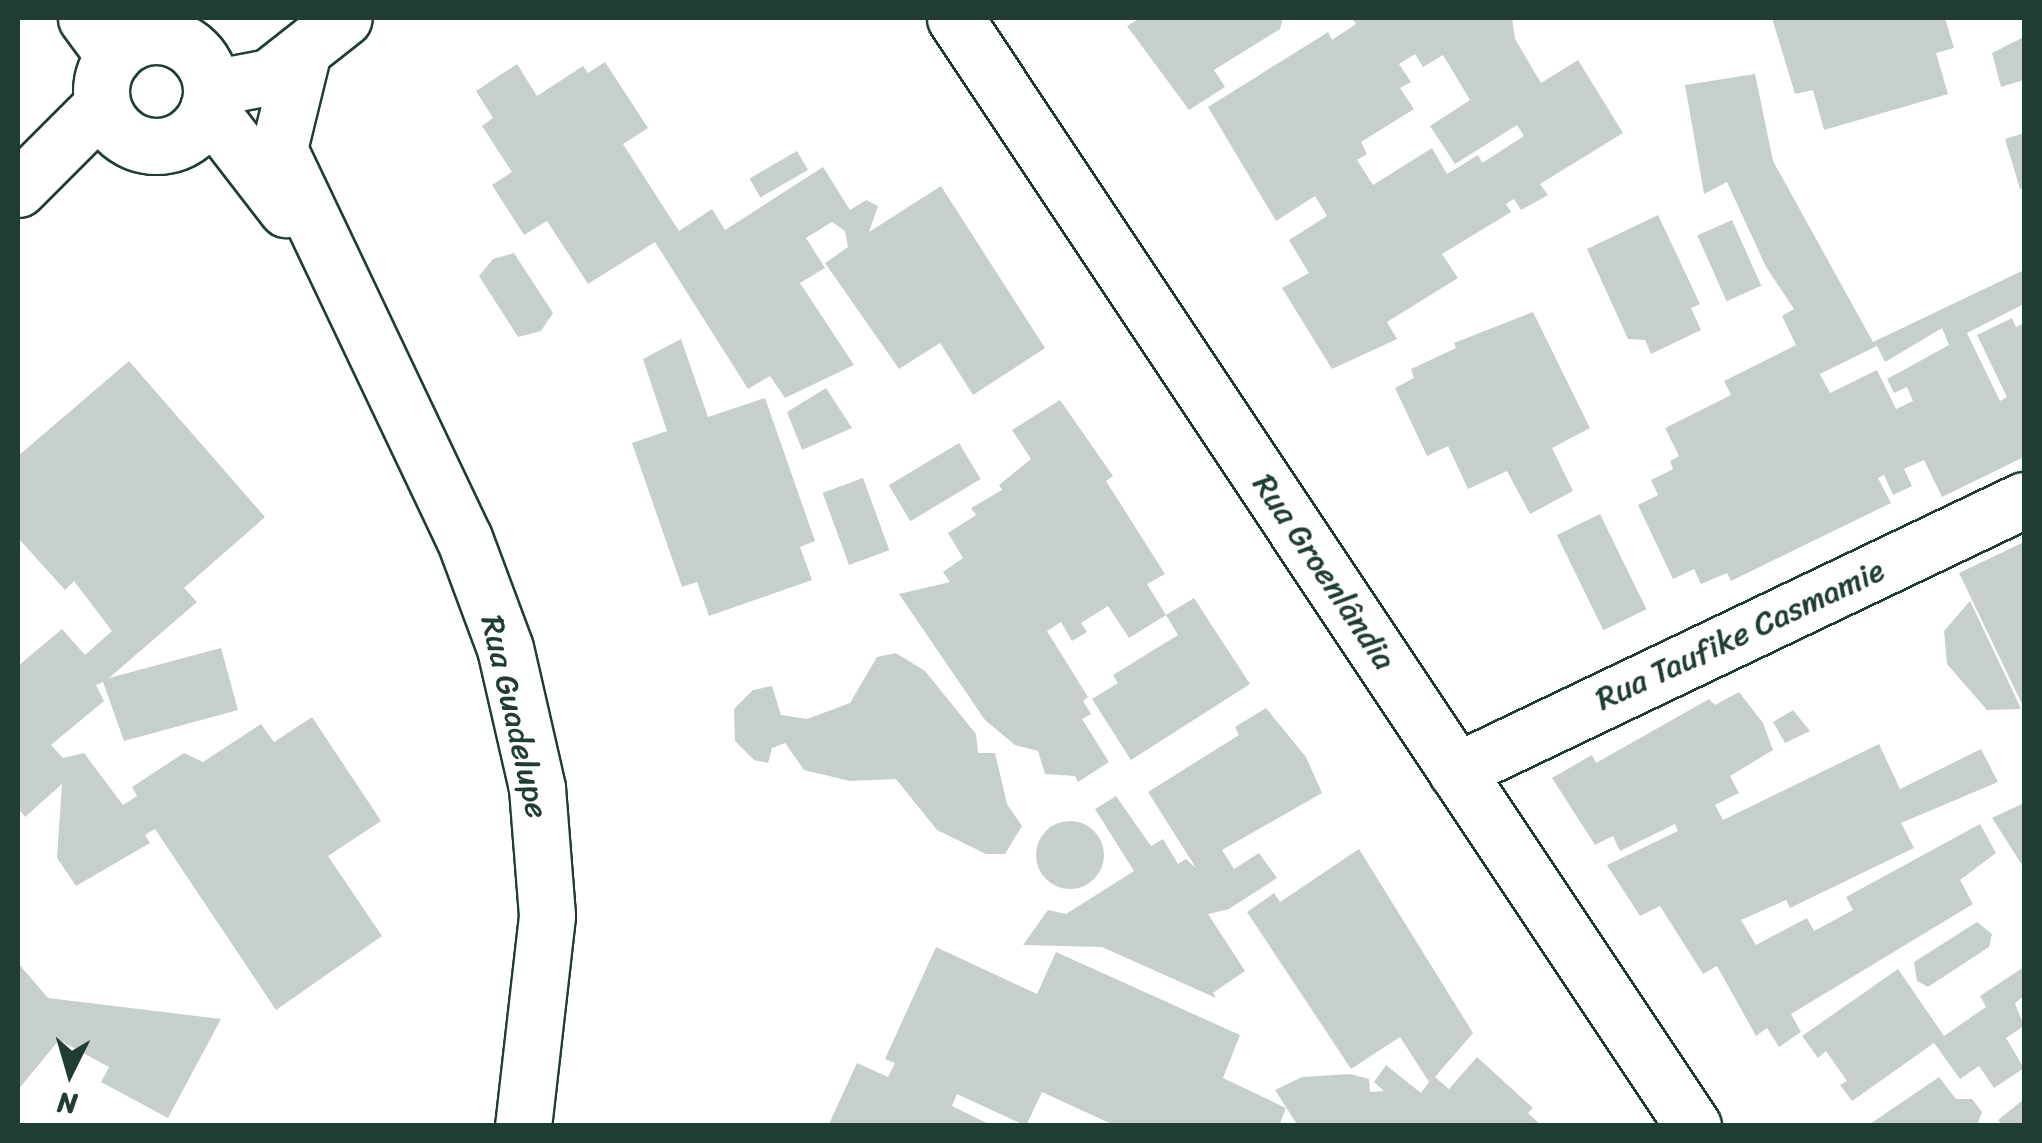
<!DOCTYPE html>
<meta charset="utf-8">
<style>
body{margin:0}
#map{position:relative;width:2042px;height:1143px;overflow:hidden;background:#fff;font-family:Sriracha,sans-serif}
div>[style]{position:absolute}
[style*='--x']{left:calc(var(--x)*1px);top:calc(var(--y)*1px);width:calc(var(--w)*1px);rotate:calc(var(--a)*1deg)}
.building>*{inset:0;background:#c7cfcc;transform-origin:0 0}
.round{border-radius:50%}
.roads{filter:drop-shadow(2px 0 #1f3d34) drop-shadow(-2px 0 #1f3d34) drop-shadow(0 2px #1f3d34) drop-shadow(0 -2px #1f3d34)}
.street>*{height:55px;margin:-27.5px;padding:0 27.5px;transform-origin:27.5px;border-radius:27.5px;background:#fff}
.secondary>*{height:55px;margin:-27.5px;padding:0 27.5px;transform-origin:27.5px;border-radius:27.5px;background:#fff}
.secondary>.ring{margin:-27.5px;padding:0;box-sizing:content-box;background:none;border:55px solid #fff;border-radius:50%}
span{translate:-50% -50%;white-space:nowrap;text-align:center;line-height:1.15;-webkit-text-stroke:10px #fff;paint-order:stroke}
.street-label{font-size:32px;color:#1f3d34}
.frame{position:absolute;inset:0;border:20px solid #1f3d34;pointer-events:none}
.north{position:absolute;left:20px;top:1023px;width:100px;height:100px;-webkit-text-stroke:8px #fff;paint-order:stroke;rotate:185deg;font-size:28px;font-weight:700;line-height:40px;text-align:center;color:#1f3d34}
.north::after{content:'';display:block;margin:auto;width:35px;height:45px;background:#1f3d34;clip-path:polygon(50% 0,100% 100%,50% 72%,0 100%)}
</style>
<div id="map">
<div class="building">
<div style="clip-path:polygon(1140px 18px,1280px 18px,1282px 21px,1280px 29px,1214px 70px,1225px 87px,1189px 110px,1127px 26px)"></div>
<div style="clip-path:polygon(evenodd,1352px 18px,1512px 18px,1515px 39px,1541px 83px,1578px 60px,1623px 133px,1540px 184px,1548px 195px,1521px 210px,1514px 199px,1506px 204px,1511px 212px,1442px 254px,1458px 278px,1387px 322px,1397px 339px,1332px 369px,1282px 288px,1309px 273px,1289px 240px,1327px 216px,1315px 196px,1276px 221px,1208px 107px,1328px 32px,1332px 40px,1356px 24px,1352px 18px,1415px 54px,1423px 67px,1443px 55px,1470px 100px,1430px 126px,1455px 164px,1517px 125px,1524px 136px,1482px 163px,1478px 155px,1447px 174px,1432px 148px,1373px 185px,1357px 160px,1367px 154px,1361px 142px,1414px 109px,1400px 88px,1411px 82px,1399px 64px,1415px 54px)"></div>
<div style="clip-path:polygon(1772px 18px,1945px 18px,1954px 48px,1936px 53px,1948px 94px,1824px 130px,1813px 90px,1795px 94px)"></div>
<div style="clip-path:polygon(2024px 37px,2024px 80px,2001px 87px,1992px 53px)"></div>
<div style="clip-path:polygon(605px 62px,648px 128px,623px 144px,679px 231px,712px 209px,725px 230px,823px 167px,850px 210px,866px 200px,878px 206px,869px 232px,941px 186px,1045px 348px,973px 395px,940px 343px,899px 369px,825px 263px,848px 247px,845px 231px,832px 222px,806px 238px,825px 268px,800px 283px,854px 365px,785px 398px,770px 376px,748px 389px,655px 242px,588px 284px,547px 221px,524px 235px,492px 185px,512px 172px,482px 126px,493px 118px,476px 91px,517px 64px,537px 96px,583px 66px,588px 73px)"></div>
<div style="clip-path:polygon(evenodd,1755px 74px,1773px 161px,1873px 342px,2024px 270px,2024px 304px,1967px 333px,2000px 401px,2007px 397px,1977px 335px,2012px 318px,2016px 327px,2024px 323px,2024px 457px,1942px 497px,1924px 460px,1904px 469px,1912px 486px,1893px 495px,1884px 475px,1878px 478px,1891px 503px,1731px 581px,1727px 573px,1701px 584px,1694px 569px,1673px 579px,1638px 505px,1658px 495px,1651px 480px,1673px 469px,1670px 461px,1679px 456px,1665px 428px,1731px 395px,1724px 381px,1796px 345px,1782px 316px,1794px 309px,1766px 267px,1727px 182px,1704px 194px,1685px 85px,1755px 74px,1942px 328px,1949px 345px,1887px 379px,1894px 393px,1907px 387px,1913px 401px,1896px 409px,1877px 370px,1830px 393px,1820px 374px,1877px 346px,1885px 362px,1942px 328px)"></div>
<div style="clip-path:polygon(2024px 133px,2024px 188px,2020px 189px,2005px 139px)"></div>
<div style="left:797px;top:151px;width:22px;height:55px;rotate:60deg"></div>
<div style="clip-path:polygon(1658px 215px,1700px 304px,1691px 308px,1701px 330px,1651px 354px,1645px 340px,1628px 339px,1587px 249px)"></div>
<div style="left:1732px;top:220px;width:72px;height:38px;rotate:66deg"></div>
<div style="clip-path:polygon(514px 253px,553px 313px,541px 331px,518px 337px,479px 276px,493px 259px)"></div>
<div style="clip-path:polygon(1533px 312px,1590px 428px,1552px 448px,1573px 491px,1530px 514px,1507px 471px,1468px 489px,1448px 446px,1427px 456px,1395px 388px,1414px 378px,1411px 369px,1456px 348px,1454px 343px)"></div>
<div style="clip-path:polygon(681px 339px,708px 417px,765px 398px,815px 541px,800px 547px,812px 580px,709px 616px,697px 582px,682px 587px,632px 443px,667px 431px,643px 359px)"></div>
<div style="clip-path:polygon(129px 361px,265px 517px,184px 588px,197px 602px,109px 678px,221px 648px,238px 710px,124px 741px,103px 682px,96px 685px,104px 701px,51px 745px,63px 758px,84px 753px,123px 805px,137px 796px,132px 787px,184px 753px,203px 762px,261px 724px,274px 742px,312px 717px,381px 821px,328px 856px,382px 936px,276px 1010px,155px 829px,145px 835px,150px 843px,76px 886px,57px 858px,62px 784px,25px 817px,18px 808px,18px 666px,62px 629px,85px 655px,112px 631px,74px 581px,65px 590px,18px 538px,18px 456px)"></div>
<div style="clip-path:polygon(826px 388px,852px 428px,802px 450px,787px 412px)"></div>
<div style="clip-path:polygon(1060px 400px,1113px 476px,1106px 481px,1165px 574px,1147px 584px,1166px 615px,1194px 598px,1250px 684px,1131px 760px,1092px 699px,1118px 683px,1113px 675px,1178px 635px,1166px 615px,1129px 638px,1108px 606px,1081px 623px,1087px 632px,1072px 641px,1061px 622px,1047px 631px,1088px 697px,1083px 701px,1091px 714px,1082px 719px,1109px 762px,1078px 782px,1075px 776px,1045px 774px,1038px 751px,1015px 745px,985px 720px,899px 594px,950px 582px,943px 572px,963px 558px,948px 533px,976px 515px,971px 508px,1002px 490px,999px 485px,1031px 459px,1012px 430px)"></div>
<div style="left:959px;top:443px;width:42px;height:82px;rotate:59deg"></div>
<div style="left:863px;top:478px;width:77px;height:43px;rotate:70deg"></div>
<div style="left:1600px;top:514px;width:106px;height:48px;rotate:64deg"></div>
<div style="clip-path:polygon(2024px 542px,2024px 708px,1959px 573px)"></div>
<div style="clip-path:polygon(1970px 601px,2016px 698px,2021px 709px,1987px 710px,1947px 664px,1944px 631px)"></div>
<div style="clip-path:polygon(896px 653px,925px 671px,976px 734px,978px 753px,995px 753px,1007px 804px,1022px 826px,1005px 854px,986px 854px,937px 830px,896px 779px,850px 781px,804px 770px,785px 743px,772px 748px,768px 763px,754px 760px,735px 741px,734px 709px,753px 690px,772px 686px,781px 715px,807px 719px,850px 703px,877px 657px)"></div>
<div style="clip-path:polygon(1739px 692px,1763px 723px,1773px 750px,1730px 776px,1739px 793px,1715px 805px,1723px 820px,1879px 744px,1900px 789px,1981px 749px,1998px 782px,1901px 823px,1914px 848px,1790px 908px,1786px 900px,1741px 920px,1756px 945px,1807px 918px,1814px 931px,1853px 910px,1846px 897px,1980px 824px,1996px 853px,1960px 880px,1973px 904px,1791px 1014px,1801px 1032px,1779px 1047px,1767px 1028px,1756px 1036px,1717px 966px,1703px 974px,1660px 906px,1640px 916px,1607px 865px,1678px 831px,1675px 824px,1620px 851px,1613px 836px,1595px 845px,1552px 778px,1592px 755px,1596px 763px,1709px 699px,1715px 705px)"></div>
<div style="clip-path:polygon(1266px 708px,1306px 757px,1322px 793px,1222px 850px,1234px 869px,1259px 853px,1277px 878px,1229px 909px,1208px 914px,1245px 971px,1213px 993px,1216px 998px,1102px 947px,1023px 945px,1048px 910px,1066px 914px,1134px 871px,1095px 809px,1116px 796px,1151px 846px,1163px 839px,1178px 864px,1186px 859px,1196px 868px,1148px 792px,1239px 735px,1235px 727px)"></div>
<div style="clip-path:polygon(1793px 710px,1810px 731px,1785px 743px,1773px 722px)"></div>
<div style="clip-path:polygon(2024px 803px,2024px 868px,1992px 818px)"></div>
<div class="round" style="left:1036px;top:821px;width:68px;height:68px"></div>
<div style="clip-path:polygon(1359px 849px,1473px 1033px,1435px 1077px,1449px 1089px,1477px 1057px,1533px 1108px,1528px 1113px,1542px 1126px,1298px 1126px,1275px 1090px,1302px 1077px,1350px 1074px,1369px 1079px,1370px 1092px,1384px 1091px,1374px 1082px,1386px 1065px,1421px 1093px,1429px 1082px,1400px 1037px,1351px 1069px,1247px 912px,1274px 893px,1280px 902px)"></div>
<div style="clip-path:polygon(1977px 922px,1992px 934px,1989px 947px,1928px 987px,1917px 981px,1914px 962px)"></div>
<div style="clip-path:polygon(936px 947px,1037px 994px,1056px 952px,1240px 1035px,1223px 1078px,1286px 1108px,1279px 1126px,1116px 1126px,1042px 1092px,1026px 1126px,957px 1094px,952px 1106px,993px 1126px,828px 1126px,857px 1063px,888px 1077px,895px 1063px,885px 1059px)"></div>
<div style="clip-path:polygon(18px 963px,48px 998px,221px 1019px,168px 1118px,101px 1082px,109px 1067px,59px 1040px,18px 1090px)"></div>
<div style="clip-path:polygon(2024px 967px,2024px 996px,2015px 1003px,2024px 1026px,2006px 1038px,2024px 1068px,1994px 1088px,1979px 1066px,1960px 1079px,1934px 1043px,1852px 1101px,1840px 1085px,1847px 1081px,1826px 1051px,1818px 1058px,1802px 1036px,1898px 969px,1944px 1036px,1986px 1007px,1980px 996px)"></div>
<div style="clip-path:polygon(1939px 1077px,1956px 1099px,1972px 1099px,1982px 1112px,1977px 1126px,1867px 1126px)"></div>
<div style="clip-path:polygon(2024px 1099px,2024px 1126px,2002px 1126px,1998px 1120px)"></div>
</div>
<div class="roads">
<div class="street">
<div style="--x:86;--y:18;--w:47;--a:53.6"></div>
<div style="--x:303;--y:51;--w:101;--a:103.8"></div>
<div style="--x:279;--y:149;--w:431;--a:64.6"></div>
<div style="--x:464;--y:538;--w:117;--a:69.6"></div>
<div style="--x:505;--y:648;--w:144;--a:77.1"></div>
<div style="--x:537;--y:788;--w:128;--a:85.5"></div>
<div style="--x:547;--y:916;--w:211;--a:96.5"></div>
<div style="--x:208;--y:108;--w:128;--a:52.3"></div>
<div style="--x:1456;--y:771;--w:629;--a:-25.51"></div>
</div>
<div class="secondary">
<div style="--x:955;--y:18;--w:1331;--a:56.33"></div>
<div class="ring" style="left:101px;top:36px;width:55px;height:55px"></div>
<div style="--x:211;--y:88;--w:59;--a:-10.7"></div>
<div style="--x:269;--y:77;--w:95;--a:-38.2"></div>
<div style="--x:18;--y:189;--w:119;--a:-45"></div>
</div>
</div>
<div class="street-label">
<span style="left:1324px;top:572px;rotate:56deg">Rua Groenlândia</span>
<span style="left:1740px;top:635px;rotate:-25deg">Rua Taufike Casmamie</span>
<span style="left:514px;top:717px;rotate:77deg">Rua Guadelupe</span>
</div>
<div class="frame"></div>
<div class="north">N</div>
</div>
